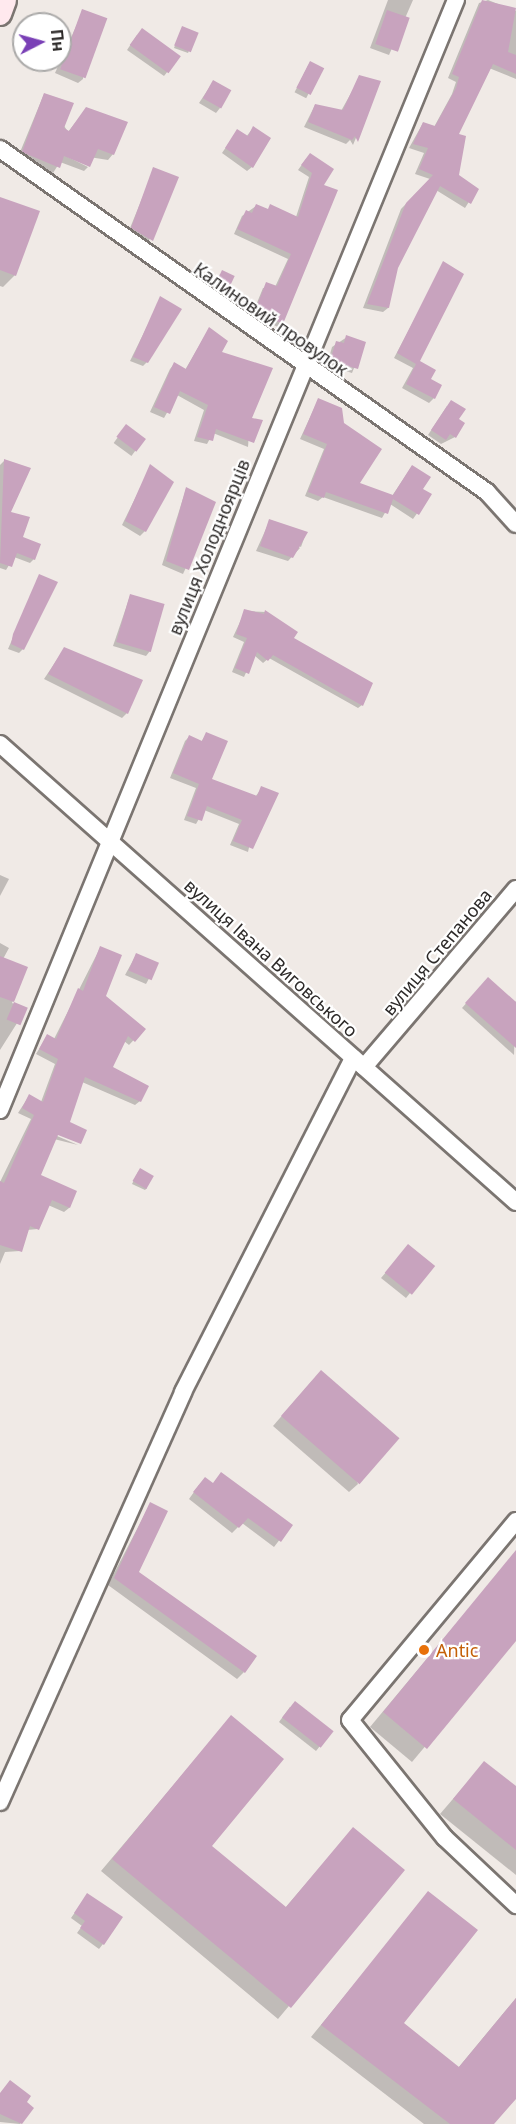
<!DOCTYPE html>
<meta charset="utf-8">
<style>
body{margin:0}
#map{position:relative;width:516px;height:2124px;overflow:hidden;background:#f0eae6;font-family:"Noto Sans",sans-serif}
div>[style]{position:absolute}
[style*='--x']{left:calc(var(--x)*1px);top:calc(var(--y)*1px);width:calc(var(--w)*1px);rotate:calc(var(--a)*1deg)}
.shadow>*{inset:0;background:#0003;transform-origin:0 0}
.building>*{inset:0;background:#c8a3be;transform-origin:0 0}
.roads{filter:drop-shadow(2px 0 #7b7571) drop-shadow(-2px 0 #7b7571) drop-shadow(0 2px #7b7571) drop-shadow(0 -2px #7b7571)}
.minor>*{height:16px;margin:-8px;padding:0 8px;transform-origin:8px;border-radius:8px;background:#fff}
.secondary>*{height:22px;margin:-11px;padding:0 11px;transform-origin:11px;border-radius:11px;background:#ffe9ee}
.dots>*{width:16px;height:16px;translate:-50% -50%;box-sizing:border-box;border:3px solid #fff;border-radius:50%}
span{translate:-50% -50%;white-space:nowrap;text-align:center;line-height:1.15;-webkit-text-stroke:4.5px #fff;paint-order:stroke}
.street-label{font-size:18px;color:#2d2a29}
.food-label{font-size:18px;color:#c56008}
.left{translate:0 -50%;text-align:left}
.north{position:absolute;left:12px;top:12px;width:60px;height:60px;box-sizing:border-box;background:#fff;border:2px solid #abaaa9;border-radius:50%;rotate:84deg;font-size:16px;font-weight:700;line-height:24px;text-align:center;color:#2d2a29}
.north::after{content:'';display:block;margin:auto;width:21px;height:27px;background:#7a40b6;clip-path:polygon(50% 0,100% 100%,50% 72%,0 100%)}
</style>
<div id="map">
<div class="shadow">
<div style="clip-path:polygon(388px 0,413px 0,389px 55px,370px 48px)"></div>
<div style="clip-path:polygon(488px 0,516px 11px,516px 79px,489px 68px,457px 135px,457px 176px,477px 189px,465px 208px,436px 190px,397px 268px,388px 308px,383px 312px,363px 308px,401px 209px,430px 179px,415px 174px,424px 153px,409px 148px,423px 123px,434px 127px,452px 94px,456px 82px,448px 78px,479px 3px)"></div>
<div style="clip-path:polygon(83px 11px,83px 79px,78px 83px,55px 73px)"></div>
<div style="clip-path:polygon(181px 30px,197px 33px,188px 53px,174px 48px)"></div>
<div style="clip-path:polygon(137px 35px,168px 71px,164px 76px,127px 50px)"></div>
<div style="left:310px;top:62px;width:13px;height:34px;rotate:27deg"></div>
<div style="clip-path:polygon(360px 77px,379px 82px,353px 145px,350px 140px,346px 144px,304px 127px,315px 105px,341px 111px)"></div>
<div style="clip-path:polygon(213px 82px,220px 108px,216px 113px,199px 103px)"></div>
<div style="clip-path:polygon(44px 94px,68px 132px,86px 109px,113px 154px,108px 160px,58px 152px,88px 167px,84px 171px,60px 162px,53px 173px,18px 157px)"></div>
<div style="clip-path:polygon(253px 128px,252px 167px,247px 171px,222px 153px,237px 131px,246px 137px)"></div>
<div style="clip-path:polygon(306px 159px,322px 186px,278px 327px,252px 315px,263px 288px,275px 287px,288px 259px,234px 234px,242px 216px,256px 206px,296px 217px,309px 177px,298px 170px)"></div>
<div style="clip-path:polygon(154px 169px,177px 177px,147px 245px,128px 233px)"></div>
<div style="clip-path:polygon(0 199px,15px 275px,3px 287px,0 286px)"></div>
<div style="clip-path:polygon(444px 263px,418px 361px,429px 380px,434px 398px,429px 403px,402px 388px,413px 368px,394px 358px)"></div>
<div style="clip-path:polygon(220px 274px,233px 277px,223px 296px,213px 289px)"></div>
<div style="clip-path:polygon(161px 298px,147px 362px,143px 366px,130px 361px)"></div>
<div style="clip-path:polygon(209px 329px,250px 420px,248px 447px,213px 433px,207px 444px,194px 441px,204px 410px,177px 395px,164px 418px,150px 412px,170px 369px,174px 364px,185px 370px)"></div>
<div style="clip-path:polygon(347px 337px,364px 343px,352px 373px,327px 365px,332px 347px)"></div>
<div style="clip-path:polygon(318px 400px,357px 484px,392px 496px,412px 466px,421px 489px,430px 495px,413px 519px,390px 504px,382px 518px,323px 497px,318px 501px,305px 496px,324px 449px,300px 439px)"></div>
<div style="clip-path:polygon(447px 406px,457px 420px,455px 437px,441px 444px,428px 435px)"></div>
<div style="left:126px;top:426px;width:22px;height:21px;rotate:36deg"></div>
<div style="clip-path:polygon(4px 461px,9px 513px,34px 559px,30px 563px,14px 557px,6px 570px,0 568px,0 465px)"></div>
<div style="clip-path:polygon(151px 466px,145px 531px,140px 536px,122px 525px)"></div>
<div style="clip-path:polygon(186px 489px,215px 503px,183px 574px,162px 565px)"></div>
<div style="clip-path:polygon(270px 520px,306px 533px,301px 547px,290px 542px,300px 548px,288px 561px,256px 551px)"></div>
<div style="clip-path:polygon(40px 575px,23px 649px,19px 653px,8px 649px)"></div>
<div style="clip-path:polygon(130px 596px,150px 651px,146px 656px,113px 646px)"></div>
<div style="clip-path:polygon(245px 611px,266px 612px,362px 705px,358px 708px,269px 658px,263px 663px,254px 655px,244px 677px,232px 672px,244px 642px,233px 637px)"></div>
<div style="clip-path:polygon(64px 649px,127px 713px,122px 718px,44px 679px)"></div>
<div style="clip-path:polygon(207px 733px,210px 779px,255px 797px,262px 788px,248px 852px,230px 845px,239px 824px,204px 810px,196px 824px,184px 820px,196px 788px,170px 778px,185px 741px,189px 737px,201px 742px)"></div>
<div style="clip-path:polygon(0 875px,9px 879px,0 896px)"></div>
<div style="clip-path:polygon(0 943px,9px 948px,3px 959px,26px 968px,12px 1003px,26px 1009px,0 1050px)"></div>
<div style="clip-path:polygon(100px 948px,105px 997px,144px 1029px,129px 1045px,124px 1041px,111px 1068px,140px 1101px,135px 1105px,82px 1082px,50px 1133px,78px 1145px,54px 1139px,39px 1176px,75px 1192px,69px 1208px,64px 1212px,48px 1205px,38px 1229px,27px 1230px,20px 1251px,5px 1252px,0 1264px,0 1182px,31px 1119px,18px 1113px,29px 1096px,41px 1102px,55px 1064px,36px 1054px,47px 1036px,54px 1039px)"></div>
<div style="clip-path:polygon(136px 955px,157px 964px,146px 984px,125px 975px)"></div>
<div style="clip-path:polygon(483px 984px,516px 1002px,514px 1055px,462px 1008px)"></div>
<div style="clip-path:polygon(138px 1172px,147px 1188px,145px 1190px,132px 1184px)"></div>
<div style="clip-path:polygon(404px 1251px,432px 1266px,406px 1298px,381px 1278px)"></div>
<div style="clip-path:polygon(312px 1381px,358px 1484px,349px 1492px,273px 1426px)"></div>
<div style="clip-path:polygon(199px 1485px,291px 1525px,274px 1547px,242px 1523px,232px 1533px,189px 1499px)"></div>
<div style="clip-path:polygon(150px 1504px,137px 1573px,244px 1672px,237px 1679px,108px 1585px)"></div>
<div style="clip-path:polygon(511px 1558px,516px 1562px,516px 1638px,412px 1762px,370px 1727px)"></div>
<div style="clip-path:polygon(290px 1707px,332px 1731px,316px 1751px,279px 1722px)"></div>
<div style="clip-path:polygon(231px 1717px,210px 1846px,285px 1908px,353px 1829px,403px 1870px,278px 2019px,101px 1871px)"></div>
<div style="clip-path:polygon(484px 1763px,516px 1788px,516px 1875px,440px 1814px)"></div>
<div style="clip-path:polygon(429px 1893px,402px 2023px,458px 2068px,516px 1998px,516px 2097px,492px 2124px,424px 2124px,311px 2037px)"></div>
<div style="clip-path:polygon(87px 1895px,103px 1944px,99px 1949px,77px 1933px,82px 1926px,71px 1918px)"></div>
<div style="clip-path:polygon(0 2094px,32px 2108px,20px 2124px,0 2122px)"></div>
</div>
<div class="building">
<div style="clip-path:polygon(482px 0,516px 8px,508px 52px,516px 55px,516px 74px,493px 64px,459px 134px,466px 136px,459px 175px,479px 189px,471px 204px,440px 186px,398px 268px,389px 308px,367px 304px,406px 203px,433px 175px,419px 169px,428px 148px,413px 144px,423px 122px,435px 126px,456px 88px,459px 77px,452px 74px)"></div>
<div style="left:82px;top:9px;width:27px;height:64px;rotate:20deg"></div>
<div style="left:387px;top:10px;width:24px;height:36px;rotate:19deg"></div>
<div style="left:182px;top:26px;width:18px;height:21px;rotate:22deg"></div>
<div style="left:142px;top:28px;width:48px;height:21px;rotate:36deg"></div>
<div style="left:310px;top:61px;width:16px;height:30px;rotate:27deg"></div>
<div style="clip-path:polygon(359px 75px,381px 81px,358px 142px,355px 136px,352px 140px,308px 122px,315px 104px,343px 110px)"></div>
<div style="left:213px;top:80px;width:21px;height:21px;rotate:29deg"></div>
<div style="clip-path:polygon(44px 93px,74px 103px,64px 128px,69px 131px,86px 107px,128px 122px,114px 155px,98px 149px,90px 167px,64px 156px,60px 168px,22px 152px)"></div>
<div style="clip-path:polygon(253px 126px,271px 138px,253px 168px,225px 148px,237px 129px,248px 136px)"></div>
<div style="clip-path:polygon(310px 153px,334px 169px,324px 185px,338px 190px,283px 324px,255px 311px,266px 282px,277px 286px,291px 254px,237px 229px,246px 210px,252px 213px,256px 204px,268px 209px,270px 204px,298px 217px,312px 173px,301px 165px)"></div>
<div style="clip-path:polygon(153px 167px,179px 177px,153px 241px,131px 228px)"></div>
<div style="clip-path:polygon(0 197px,40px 211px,16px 276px,0 270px)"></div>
<div style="clip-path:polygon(443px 261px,464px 274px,420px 361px,436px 370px,431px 379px,442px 385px,435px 399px,406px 384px,416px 364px,397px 353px)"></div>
<div style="left:222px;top:270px;width:14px;height:19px;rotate:25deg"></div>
<div style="clip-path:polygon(160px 296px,182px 309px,148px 363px,133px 357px)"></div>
<div style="clip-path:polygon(209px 327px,228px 341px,222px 352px,273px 368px,252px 418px,263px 420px,254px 443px,216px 429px,213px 441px,197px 437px,208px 405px,180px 391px,170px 414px,154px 407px,174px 362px,186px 369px)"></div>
<div style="clip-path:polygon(346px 335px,366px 342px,358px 369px,330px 361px,336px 341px,344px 343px)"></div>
<div style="clip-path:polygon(318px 398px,342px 408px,344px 423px,382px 449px,360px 483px,393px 495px,412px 465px,431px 477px,423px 489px,432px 494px,419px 515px,393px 499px,388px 514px,326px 492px,324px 498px,308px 492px,327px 444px,303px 434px)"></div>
<div style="clip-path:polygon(451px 400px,466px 409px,459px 419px,465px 423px,456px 438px,450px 434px,446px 440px,431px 430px)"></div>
<div style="left:126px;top:424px;width:25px;height:16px;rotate:37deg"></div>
<div style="clip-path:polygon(4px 459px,31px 468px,11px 512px,30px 517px,23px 537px,41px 544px,35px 560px,17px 553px,12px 567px,0 563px)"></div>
<div style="clip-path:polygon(150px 464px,174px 482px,146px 532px,125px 521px)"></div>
<div style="clip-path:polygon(186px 487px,216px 502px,189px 570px,166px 561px)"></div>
<div style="clip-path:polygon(269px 519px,308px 532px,293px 558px,260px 546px)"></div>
<div style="clip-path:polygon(39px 574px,58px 582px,24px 650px,11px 644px,13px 634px)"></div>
<div style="left:130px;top:594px;width:36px;height:50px;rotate:16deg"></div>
<div style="clip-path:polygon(244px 609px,264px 614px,265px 610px,298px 632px,294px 638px,373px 683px,363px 706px,273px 655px,268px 661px,257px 652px,249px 674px,235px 668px,247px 638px,236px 634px)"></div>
<div style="clip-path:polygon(64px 647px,143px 680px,128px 714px,48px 674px)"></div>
<div style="clip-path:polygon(206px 732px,228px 741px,212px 779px,257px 796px,261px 786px,279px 793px,253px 849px,233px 841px,242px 820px,207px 806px,202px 821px,187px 816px,199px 784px,173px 773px,189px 735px,202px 741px)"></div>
<div style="clip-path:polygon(100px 946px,122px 955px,106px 996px,146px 1029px,135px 1042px,128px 1036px,113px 1067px,149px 1086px,141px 1102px,85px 1077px,70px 1122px,87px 1130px,81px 1144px,58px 1135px,41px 1175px,77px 1191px,70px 1208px,52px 1200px,39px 1230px,30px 1226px,22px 1252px,0 1245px,0 1181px,4px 1183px,34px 1115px,22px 1108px,29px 1094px,43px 1102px,58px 1059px,39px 1049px,47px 1034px,56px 1039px,78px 988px,83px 991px)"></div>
<div style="left:136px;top:953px;width:25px;height:19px;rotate:23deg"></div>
<div style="clip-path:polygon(0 956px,28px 967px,14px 1002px,0 997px)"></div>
<div style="clip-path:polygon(488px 977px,516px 1002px,516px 1048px,465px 1003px)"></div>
<div style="left:14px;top:1002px;width:15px;height:19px;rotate:23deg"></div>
<div style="left:140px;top:1168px;width:16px;height:15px;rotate:30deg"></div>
<div style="left:408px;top:1244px;width:35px;height:37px;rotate:39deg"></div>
<div style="left:321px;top:1370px;width:104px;height:61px;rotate:41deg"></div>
<div style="clip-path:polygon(221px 1472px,293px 1525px,281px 1542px,248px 1518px,239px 1528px,193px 1492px,205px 1477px,213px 1483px)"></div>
<div style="clip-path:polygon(150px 1502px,168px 1511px,139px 1572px,257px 1656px,245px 1673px,114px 1578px)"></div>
<div style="clip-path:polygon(516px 1550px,516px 1641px,427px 1749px,383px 1712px)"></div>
<div style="left:295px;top:1701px;width:49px;height:21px;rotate:38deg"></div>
<div style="clip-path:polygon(231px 1715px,284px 1759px,212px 1846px,286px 1907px,353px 1827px,405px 1870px,291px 2008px,112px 1859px)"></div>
<div style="clip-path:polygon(484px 1761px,516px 1786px,516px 1850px,453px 1799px)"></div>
<div style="clip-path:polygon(428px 1891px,478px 1930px,404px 2023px,459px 2067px,516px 1998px,516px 2099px,494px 2124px,450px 2124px,321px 2025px)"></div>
<div style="clip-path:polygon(87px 1893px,123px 1917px,104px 1945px,80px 1928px,85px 1921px,74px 1913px)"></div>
<div style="clip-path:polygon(10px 2080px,31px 2096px,27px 2102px,34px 2108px,22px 2124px,0 2114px,0 2093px)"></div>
</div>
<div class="roads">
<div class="minor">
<div style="--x:0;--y:149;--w:596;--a:35.16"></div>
<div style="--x:487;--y:492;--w:43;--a:47.8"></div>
<div style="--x:0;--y:744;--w:690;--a:41.59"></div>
<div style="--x:364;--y:1067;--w:234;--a:-49.5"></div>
<div style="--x:0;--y:1110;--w:1200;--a:-67.67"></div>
<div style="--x:516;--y:1521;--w:259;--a:129.8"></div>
<div style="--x:350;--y:1720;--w:151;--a:51.2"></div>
<div style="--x:445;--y:1838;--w:98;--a:43.3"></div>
<div style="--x:0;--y:1802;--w:449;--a:-65.9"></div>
<div style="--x:183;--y:1392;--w:375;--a:-63"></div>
</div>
<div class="secondary">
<div style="--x:0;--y:14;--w:15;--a:-70"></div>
</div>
</div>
<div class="dots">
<div style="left:424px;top:1650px;background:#e8710a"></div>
</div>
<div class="street-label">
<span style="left:271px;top:319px;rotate:35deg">Калиновий провулок</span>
<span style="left:209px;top:547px;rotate:-68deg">вулиця Холодноярців</span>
<span style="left:437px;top:952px;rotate:-50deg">вулиця Степанова</span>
<span style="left:271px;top:958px;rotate:42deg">вулиця Івана Виговського</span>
</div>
<div class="food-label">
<span class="left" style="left:436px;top:1650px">Antic</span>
</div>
<div class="north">Пн</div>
</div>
